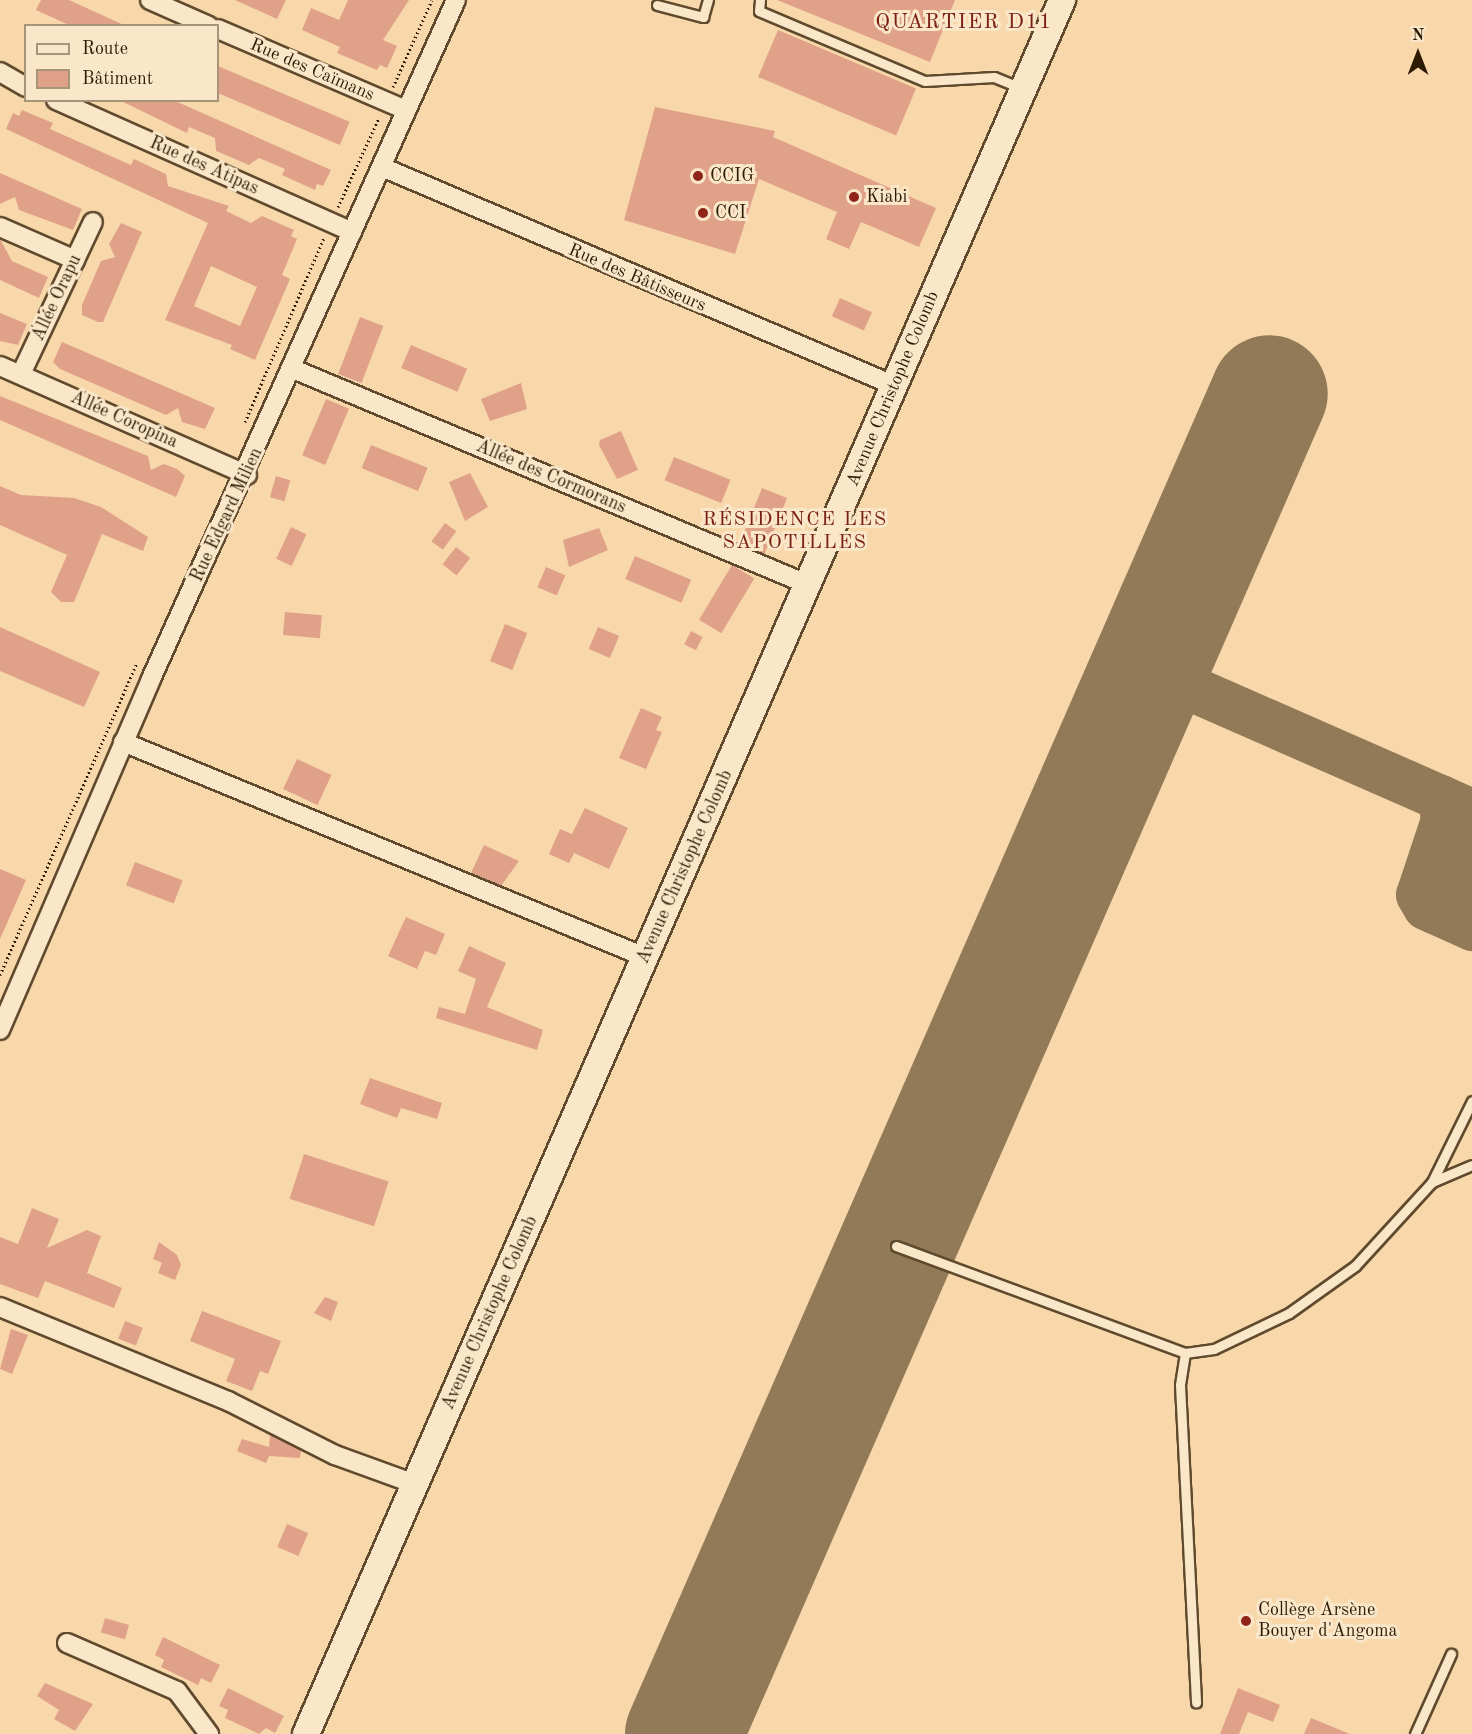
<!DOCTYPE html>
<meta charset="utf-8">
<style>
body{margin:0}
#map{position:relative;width:1472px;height:1734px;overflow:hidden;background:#f8d8ab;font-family:"Old Standard TT",serif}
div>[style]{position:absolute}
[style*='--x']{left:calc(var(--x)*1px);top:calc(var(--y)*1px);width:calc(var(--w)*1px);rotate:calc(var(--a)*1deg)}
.taxiway>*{height:46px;margin:-23px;padding:0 23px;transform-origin:23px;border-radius:23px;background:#927957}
.runway>*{height:117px;margin:-58.5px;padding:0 58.5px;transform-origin:58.5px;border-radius:58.5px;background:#927957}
.building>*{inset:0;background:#e0a189;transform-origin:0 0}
.path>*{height:3px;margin-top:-1.5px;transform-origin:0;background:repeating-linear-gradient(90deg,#2c1a03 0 1.5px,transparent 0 4.5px)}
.roads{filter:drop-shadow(2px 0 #5f4a2d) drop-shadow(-2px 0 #5f4a2d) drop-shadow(0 2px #5f4a2d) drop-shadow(0 -2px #5f4a2d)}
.lane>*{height:9px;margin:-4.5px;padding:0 4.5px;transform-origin:4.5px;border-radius:4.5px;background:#fae6c8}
.street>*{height:18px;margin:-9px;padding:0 9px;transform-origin:9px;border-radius:9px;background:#fae6c8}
.secondary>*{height:26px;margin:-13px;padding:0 13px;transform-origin:13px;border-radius:13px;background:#fae6c8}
.dots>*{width:16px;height:16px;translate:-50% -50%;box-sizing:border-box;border:3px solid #fae6c8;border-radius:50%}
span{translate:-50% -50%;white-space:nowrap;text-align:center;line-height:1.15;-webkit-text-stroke:6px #fae6c8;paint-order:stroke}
.street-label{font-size:18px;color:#2c1a03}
.poi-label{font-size:18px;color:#2c1a03}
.left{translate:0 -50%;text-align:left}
.neighbourhood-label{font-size:20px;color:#7a1f14;letter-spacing:1.5px}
.quarter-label{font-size:21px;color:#7a1f14;letter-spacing:1.5px}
.legend{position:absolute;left:24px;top:24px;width:195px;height:78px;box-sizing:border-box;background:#fae6c8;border:2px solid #a89479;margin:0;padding:8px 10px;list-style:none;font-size:18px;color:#2c1a03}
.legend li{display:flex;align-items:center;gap:12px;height:30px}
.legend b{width:30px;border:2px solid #a89479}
.north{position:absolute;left:1388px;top:24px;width:60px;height:60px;-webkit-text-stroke:4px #fae6c8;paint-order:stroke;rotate:0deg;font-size:16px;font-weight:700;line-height:24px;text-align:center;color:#2c1a03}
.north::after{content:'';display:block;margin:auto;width:21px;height:27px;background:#2c1a03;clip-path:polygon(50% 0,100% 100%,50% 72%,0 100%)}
</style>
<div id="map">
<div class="taxiway">
<div style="--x:1238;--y:462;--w:65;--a:-40.6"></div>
<div style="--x:1287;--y:420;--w:22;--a:-90"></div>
<div style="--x:1287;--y:398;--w:19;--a:-164"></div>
<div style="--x:1173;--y:613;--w:49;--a:94.7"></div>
<div style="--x:1169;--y:662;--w:33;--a:51"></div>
<div style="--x:1190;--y:688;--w:308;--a:23.7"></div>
<div style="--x:1128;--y:715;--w:33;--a:-39"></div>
<div style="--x:1154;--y:694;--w:36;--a:-9"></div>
<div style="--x:1441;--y:798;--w:22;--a:82"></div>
<div style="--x:1444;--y:820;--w:79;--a:108.4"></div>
<div style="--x:1419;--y:895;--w:14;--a:60"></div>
<div style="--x:1426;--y:907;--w:51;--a:24.5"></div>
<div style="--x:1434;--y:911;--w:20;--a:-27"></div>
<div style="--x:1452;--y:902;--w:21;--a:-61"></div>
<div style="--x:1462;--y:884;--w:65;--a:-94.4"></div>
</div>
<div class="runway">
<div style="--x:683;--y:1734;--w:1463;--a:-66.4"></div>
</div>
<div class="building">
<div style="clip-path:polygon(41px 0,69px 0,126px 26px,71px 26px,36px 10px)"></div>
<div style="clip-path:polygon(235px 0,286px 0,277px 19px)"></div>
<div style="clip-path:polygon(348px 0,409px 0,383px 40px,397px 46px,387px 68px,380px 65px,377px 70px,337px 53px,340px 47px,302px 30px,311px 8px,339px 20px)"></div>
<div style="clip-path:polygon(777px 0,955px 0,930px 62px)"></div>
<div style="left:778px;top:30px;width:150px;height:51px;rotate:23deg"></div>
<div style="left:218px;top:66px;width:143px;height:25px;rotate:23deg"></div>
<div style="clip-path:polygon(119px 100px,173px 100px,331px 170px,323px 186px,317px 184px,315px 190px,282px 175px,285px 169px,259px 158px,249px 165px,216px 151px,215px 138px,189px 127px,187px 133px)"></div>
<div style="clip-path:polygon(655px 107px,775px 131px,773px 137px,936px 208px,919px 247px,861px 222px,849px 249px,826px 239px,837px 212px,759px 179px,735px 254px,624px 220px)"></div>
<div style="clip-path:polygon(evenodd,22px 110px,53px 123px,50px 129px,131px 165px,134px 159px,166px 174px,168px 186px,229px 206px,226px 211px,251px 223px,262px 216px,294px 230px,291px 236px,297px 239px,282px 275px,290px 279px,255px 360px,230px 349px,232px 345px,165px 320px,208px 223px,6px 129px,13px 113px,19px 116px,22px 110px,211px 266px,257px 287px,240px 326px,194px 306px,211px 266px)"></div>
<div style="clip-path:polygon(0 173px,82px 209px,73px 230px,19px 210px,15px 197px,0 204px)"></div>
<div style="clip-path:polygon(121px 223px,142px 232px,103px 322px,98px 322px,82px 315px,82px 305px,101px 261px,115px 257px,109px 244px)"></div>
<div style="clip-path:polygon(0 239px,12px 261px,48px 277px,39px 298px,0 280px)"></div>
<div style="left:840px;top:298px;width:35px;height:20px;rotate:24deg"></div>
<div style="clip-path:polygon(0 313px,27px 324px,18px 345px,0 341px)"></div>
<div style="left:360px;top:317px;width:25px;height:61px;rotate:21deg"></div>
<div style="clip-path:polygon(62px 342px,215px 408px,205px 429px,182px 422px,178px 408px,166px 415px,60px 369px,53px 362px)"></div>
<div style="left:411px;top:345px;width:61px;height:25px;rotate:23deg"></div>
<div style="clip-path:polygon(521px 383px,527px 409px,490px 421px,481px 399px)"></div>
<div style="clip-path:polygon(0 396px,148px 456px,151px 470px,164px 464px,177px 469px,185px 476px,176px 497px,0 420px)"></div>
<div style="left:326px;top:399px;width:25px;height:61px;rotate:23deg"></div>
<div style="clip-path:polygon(621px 431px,638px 470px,617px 479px,599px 445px,600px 440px)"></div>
<div style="left:371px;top:445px;width:61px;height:25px;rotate:22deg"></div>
<div style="left:674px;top:457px;width:61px;height:25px;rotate:22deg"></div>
<div style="clip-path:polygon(470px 473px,488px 507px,465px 521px,449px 482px)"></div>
<div style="left:276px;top:476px;width:15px;height:22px;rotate:16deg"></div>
<div style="clip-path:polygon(0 486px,21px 495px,74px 498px,101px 507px,148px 537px,143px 551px,102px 534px,74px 602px,61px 602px,51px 592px,67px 555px,0 525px)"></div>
<div style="left:762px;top:488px;width:27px;height:61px;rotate:22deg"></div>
<div style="left:445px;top:523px;width:14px;height:23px;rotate:36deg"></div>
<div style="left:291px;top:527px;width:17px;height:35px;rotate:25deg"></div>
<div style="clip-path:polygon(599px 528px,608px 550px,569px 567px,563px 540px)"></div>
<div style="left:456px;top:547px;width:18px;height:22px;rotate:38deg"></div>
<div style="left:635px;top:556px;width:61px;height:25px;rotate:23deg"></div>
<div style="left:732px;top:565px;width:26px;height:64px;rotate:31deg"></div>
<div style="left:546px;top:567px;width:21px;height:22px;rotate:23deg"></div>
<div style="left:285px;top:612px;width:37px;height:23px;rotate:5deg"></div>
<div style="left:505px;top:624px;width:24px;height:40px;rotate:22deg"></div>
<div style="clip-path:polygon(0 627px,100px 672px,84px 707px,0 671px)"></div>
<div style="left:598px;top:627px;width:23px;height:24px;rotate:23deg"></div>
<div style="left:691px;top:631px;width:13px;height:15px;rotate:27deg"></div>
<div style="clip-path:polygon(641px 708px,662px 717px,656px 730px,662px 732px,646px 769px,619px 758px)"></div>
<div style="left:297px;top:759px;width:38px;height:33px;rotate:25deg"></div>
<div style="clip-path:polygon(585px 808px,628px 828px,609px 869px,574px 853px,569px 863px,549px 854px,560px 829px,572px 834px)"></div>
<div style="clip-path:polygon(484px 845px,519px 861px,501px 886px,471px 873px)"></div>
<div style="left:135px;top:862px;width:51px;height:25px;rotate:21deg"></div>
<div style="clip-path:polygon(0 869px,26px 880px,0 939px)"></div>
<div style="clip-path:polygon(406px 917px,445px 934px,436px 955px,425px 951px,417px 969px,388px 956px)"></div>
<div style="clip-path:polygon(469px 946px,506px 963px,487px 1007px,543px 1030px,537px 1050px,436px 1018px,439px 1007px,465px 1014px,476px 979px,458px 971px)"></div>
<div style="clip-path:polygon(370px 1078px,442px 1103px,437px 1119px,401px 1108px,397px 1118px,360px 1104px)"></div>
<div style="left:304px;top:1154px;width:89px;height:47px;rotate:18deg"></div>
<div style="clip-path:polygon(32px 1208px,59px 1219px,47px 1248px,87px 1230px,101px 1236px,87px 1273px,122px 1288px,114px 1308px,45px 1281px,38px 1298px,0 1284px,0 1237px,18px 1244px)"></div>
<div style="clip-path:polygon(159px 1242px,177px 1255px,181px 1265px,175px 1280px,158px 1273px,162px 1263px,153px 1259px)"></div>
<div style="clip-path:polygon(325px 1297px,338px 1302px,331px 1321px,314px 1313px)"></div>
<div style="clip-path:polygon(202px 1311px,281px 1341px,268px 1374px,260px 1371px,252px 1391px,226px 1381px,235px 1359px,190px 1341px)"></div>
<div style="left:125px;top:1321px;width:19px;height:19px;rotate:21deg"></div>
<div style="clip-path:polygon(11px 1329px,28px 1335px,12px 1374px,0 1369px)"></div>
<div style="clip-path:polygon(270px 1435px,301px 1450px,300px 1458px,269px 1456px,266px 1463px,237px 1451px,242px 1439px,269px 1447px)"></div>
<div style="left:287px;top:1524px;width:23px;height:25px;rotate:23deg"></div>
<div style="left:105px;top:1618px;width:25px;height:15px;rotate:16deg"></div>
<div style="clip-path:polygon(163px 1637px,220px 1665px,211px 1683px,201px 1678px,198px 1685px,161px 1667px,164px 1660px,155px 1655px)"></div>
<div style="clip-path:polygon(45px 1683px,93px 1704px,75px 1731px,54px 1719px,59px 1710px,37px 1696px)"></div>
<div style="clip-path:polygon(228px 1688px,284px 1716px,275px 1733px,266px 1728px,259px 1734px,225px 1718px,228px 1710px,219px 1706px)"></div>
<div style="clip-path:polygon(1238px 1688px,1280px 1705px,1273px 1722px,1248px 1712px,1239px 1734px,1220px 1734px)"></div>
<div style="clip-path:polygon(1311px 1718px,1350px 1734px,1304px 1734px)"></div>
</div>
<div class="path">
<div style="--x:393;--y:87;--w:95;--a:-65.9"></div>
<div style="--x:338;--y:207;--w:98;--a:-65.3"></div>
<div style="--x:245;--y:422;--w:200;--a:-66.8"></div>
<div style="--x:0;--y:975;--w:341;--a:-66.3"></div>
</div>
<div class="roads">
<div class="lane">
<div style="--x:760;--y:0;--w:11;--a:95"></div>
<div style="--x:759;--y:11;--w:180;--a:22.9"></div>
<div style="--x:925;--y:81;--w:69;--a:-3.3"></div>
<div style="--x:994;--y:77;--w:29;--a:22"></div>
<div style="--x:657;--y:5;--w:48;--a:14.6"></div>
<div style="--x:703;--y:17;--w:18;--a:-74"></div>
<div style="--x:1432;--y:1182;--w:90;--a:-63.7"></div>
<div style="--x:896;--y:1246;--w:308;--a:20.3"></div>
<div style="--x:1185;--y:1353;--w:29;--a:-8"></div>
<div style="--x:1214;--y:1349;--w:83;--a:-25.6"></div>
<div style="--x:1289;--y:1313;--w:81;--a:-35.5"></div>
<div style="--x:1355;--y:1266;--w:114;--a:-47.5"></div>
<div style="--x:1432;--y:1182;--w:43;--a:-23"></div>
<div style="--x:1185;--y:1353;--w:32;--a:99"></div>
<div style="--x:1180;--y:1385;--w:318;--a:87.1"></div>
<div style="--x:1415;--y:1734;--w:88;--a:-65.8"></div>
</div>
<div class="street">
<div style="--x:150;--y:0;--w:64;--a:23.8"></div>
<div style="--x:218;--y:29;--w:205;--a:23.3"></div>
<div style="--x:0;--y:72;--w:30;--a:30"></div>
<div style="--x:56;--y:100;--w:324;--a:24"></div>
<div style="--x:382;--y:167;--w:556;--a:23.1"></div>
<div style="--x:0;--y:227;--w:82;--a:23.7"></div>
<div style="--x:0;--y:366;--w:270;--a:23.8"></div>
<div style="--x:293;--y:369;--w:559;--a:22.71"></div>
<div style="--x:21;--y:374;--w:168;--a:-64.7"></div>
<div style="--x:123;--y:742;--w:565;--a:22.39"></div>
<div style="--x:0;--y:1030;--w:382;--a:-66.7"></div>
<div style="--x:151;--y:679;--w:744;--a:-65.81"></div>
<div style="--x:0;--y:1307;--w:247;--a:22.4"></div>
<div style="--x:228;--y:1401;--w:120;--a:26.8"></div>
<div style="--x:335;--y:1455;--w:85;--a:19.9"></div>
<div style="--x:67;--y:1643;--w:120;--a:23.6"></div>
<div style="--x:177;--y:1691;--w:54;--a:53.3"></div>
</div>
<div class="secondary">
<div style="--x:306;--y:1734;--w:1892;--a:-66.44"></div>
</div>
</div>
<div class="dots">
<div style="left:698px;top:176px;background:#8f2418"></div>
<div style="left:854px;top:197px;background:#8f2418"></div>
<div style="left:703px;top:213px;background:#8f2418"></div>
<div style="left:1246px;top:1621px;background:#8f2418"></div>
</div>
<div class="street-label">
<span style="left:312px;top:70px;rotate:23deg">Rue des Caïmans</span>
<span style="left:204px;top:166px;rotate:24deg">Rue des Atipas</span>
<span style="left:637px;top:278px;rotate:23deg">Rue des Bâtisseurs</span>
<span style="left:57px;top:298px;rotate:-65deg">Allée Orapu</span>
<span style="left:893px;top:389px;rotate:-67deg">Avenue Christophe Colomb</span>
<span style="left:124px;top:420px;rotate:24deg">Allée Coropina</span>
<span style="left:551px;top:477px;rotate:23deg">Allée des Cormorans</span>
<span style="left:227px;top:515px;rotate:-65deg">Rue Edgard Milien</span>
<span style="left:685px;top:867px;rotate:-66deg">Avenue Christophe Colomb</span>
<span style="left:490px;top:1313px;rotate:-66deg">Avenue Christophe Colomb</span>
</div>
<div class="poi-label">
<span class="left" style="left:710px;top:176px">CCIG</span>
<span class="left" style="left:866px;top:197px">Kiabi</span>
<span class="left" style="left:715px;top:213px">CCI</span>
<span class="left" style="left:1258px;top:1621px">Collège Arsène<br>Bouyer d'Angoma</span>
</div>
<div class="neighbourhood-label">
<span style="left:795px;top:532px">RÉSIDENCE LES<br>SAPOTILLES</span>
</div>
<div class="quarter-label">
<span style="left:964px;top:23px">QUARTIER D11</span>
</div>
<ul class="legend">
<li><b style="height:8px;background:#fae6c8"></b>Route</li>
<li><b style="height:16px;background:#e0a189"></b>Bâtiment</li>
</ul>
<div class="north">N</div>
</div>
